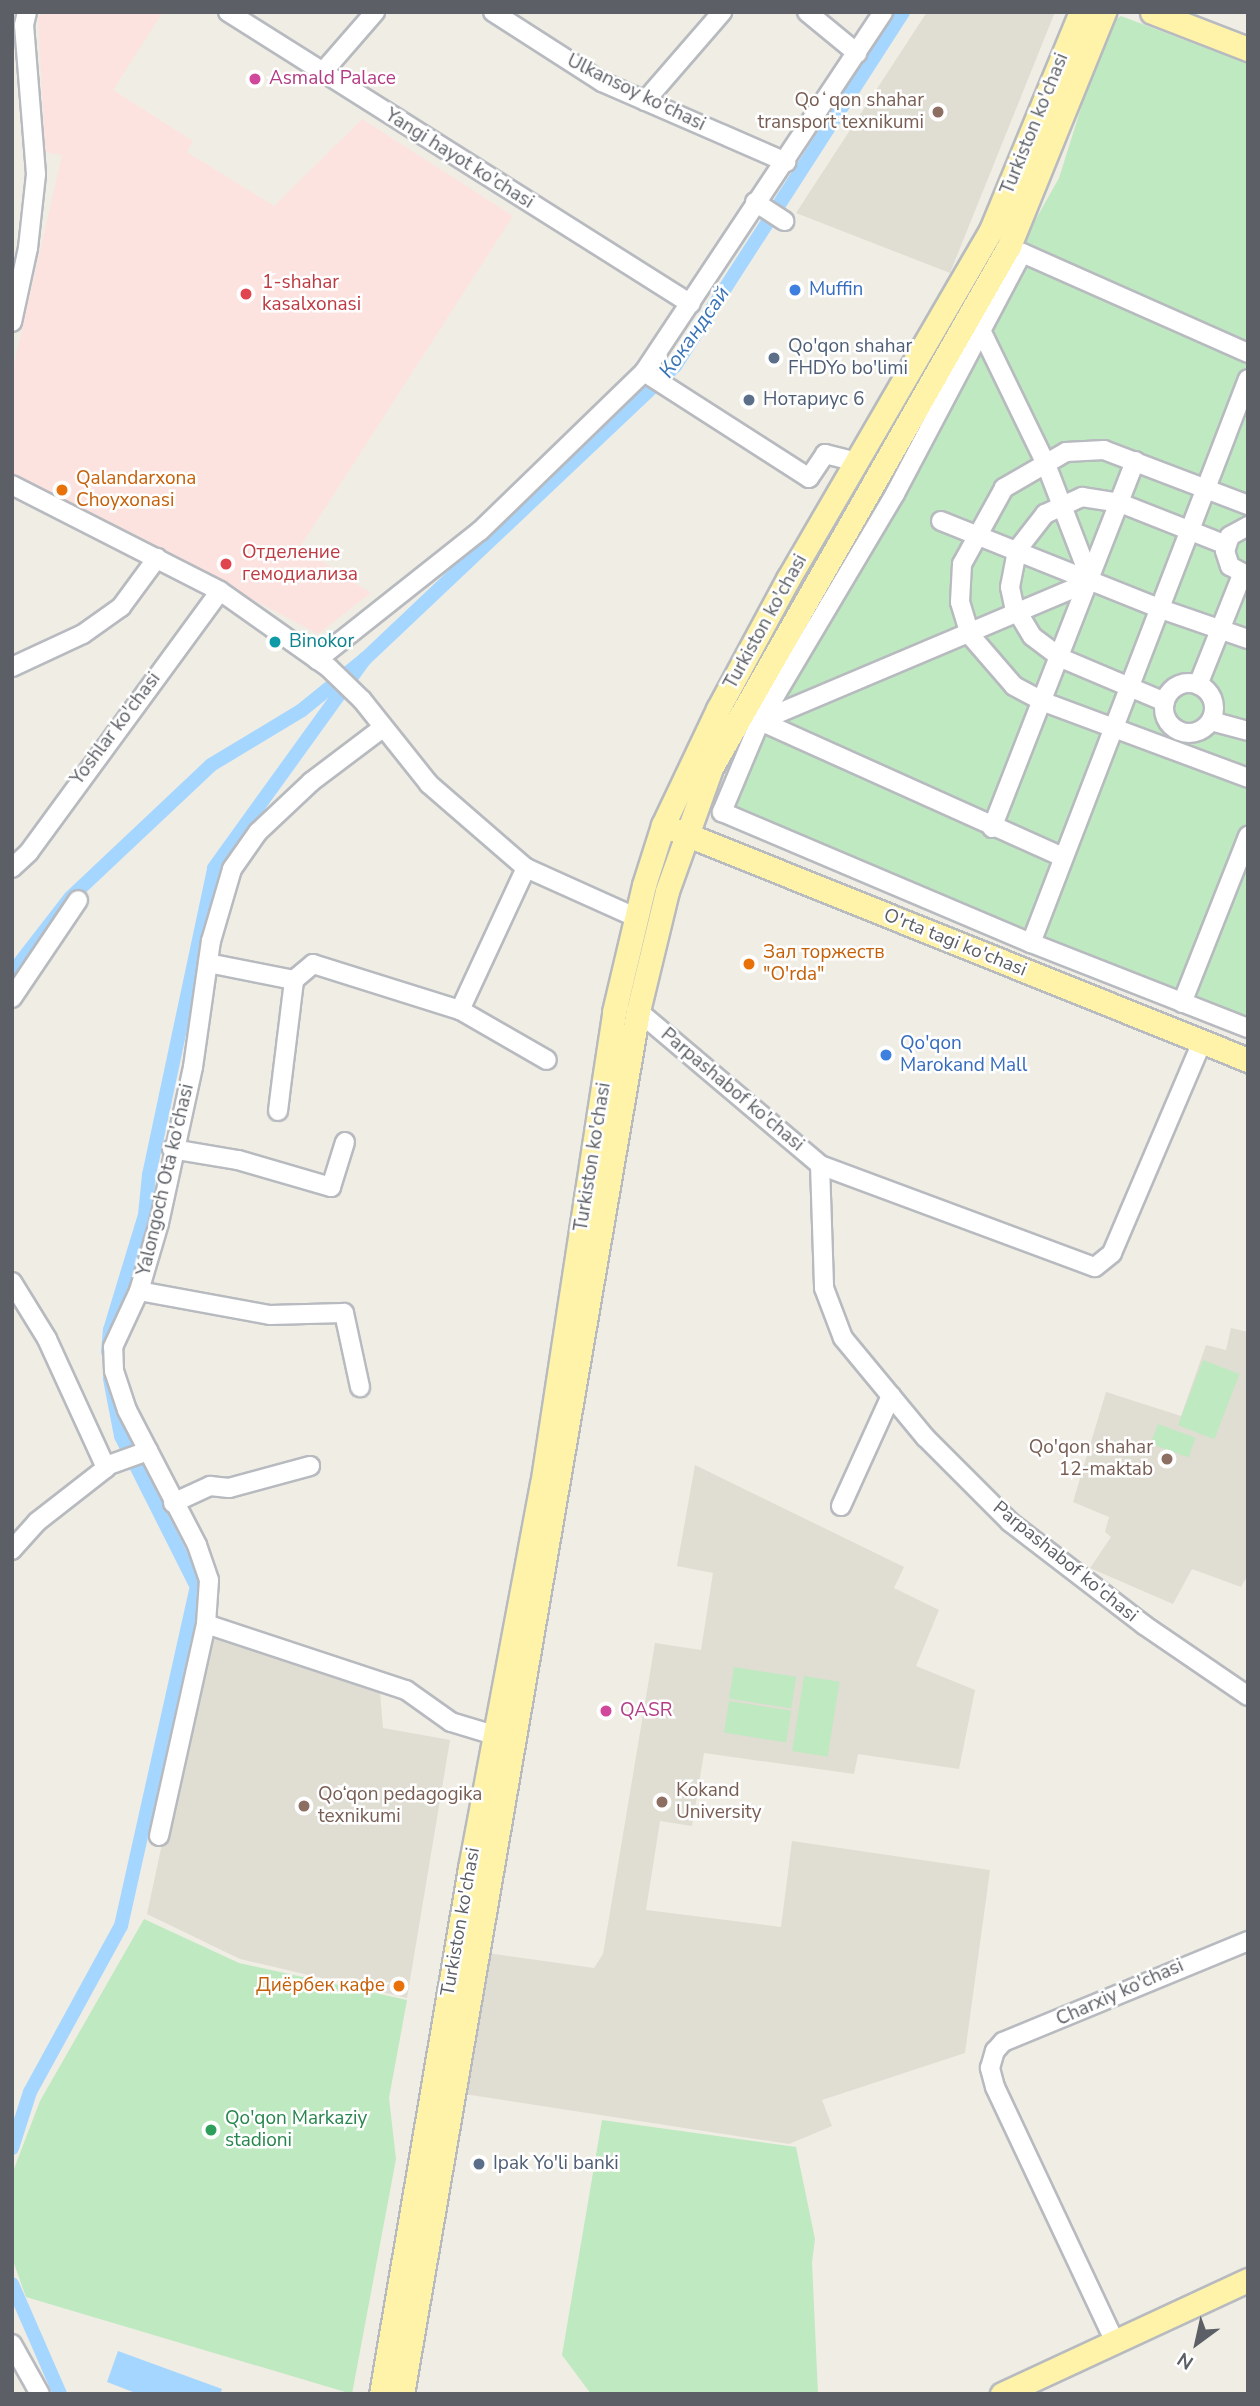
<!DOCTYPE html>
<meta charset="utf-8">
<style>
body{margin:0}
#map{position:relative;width:1260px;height:2406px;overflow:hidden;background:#f0ede4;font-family:"Nunito Sans",sans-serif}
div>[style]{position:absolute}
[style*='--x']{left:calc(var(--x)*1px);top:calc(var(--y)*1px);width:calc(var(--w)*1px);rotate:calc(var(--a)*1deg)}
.education>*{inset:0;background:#e0ddd3}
.medical>*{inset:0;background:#fde3e0}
.green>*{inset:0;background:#bfe9c0;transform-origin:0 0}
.water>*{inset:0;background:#a5d6ff}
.canal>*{height:14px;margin:-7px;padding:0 7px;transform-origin:7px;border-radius:7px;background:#a5d6ff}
.roads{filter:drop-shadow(2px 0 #b7babf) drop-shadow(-2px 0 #b7babf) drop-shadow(0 2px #b7babf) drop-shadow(0 -2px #b7babf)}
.minor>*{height:18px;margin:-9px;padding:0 9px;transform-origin:9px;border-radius:9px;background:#fff}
.minor>.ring{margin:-9px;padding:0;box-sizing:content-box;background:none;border:18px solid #fff;border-radius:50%}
.major>*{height:23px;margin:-11.5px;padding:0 11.5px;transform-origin:11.5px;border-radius:11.5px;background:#fff3aa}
.dots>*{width:19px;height:19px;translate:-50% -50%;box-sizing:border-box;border:4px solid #fff;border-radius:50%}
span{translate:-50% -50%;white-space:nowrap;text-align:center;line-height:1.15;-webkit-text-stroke:5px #fff;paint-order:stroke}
.hotel-label{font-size:19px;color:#b23c85}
.left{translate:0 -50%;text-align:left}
.street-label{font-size:19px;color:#5c6066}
.education-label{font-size:19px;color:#785e54}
.right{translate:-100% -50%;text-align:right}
.health-label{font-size:19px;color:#be3a42}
.shop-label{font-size:19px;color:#366cbe}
.service-label{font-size:19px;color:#4e5e75}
.food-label{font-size:19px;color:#c56008}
.culture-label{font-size:19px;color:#0d838f}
.leisure-label{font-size:19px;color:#27864d}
.water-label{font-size:21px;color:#3a75b8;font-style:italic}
.frame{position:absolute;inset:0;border:14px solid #5c6066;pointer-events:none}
.north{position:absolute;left:1162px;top:2308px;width:70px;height:70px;-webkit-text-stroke:5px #fff;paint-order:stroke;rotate:213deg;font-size:19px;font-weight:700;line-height:28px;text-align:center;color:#5c6066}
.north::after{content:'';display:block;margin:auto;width:24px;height:32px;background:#5c6066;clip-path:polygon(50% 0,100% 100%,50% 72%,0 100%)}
</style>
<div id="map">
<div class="education">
<div style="clip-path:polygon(927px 12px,1055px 12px,950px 273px,796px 213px)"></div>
<div style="clip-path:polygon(1231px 1328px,1248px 1332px,1248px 1575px,1241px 1587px,1192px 1569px,1173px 1604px,1090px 1568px,1111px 1537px,1105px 1532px,1109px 1517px,1073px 1502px,1106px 1392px,1181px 1416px,1206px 1345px,1226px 1350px)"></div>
<div style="clip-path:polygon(695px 1465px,904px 1567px,894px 1588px,939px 1610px,916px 1666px,975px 1690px,959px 1769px,858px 1754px,854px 1774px,704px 1753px,692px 1826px,660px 1821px,646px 1910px,781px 1927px,792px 1841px,990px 1870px,965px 2053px,822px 2100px,832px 2126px,789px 2144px,464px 2094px,487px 1953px,594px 1968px,603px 1954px,655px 1643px,701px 1650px,713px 1573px,677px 1566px)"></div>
<div style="clip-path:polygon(207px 1633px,380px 1692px,383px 1728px,450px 1740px,407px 1998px,240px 1959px,147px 1914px)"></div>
</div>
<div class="medical">
<div style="clip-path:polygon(49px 12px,163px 12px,113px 90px,193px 141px,187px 152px,274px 206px,362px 119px,513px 216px,300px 547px,371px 593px,318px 634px,12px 473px,12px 373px,62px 155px,45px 152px,38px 16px)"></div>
</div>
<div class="green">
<div style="clip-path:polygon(1121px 16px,1248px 64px,1248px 1035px,716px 816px,717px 799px,739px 752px,893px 490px,915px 433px,1059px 178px,1102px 41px,1110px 24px)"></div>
<div style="left:1203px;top:1360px;width:39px;height:70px;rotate:21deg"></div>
<div style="left:1158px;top:1424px;width:40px;height:21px;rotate:20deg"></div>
<div style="left:734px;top:1667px;width:63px;height:32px;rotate:9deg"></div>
<div style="left:804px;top:1676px;width:36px;height:76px;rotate:9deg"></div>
<div style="left:729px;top:1701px;width:63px;height:32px;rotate:9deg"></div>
<div style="clip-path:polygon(144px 1919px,239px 1963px,407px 2000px,389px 2098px,396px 2159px,352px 2394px,26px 2297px,12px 2258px,12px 2174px,40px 2101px)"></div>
<div style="clip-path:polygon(602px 2120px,796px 2147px,815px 2239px,812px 2262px,818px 2394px,591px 2394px,562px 2355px)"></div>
</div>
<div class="water">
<div style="clip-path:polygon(118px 2351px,222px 2389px,220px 2394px,138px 2394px,107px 2382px)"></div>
</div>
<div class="canal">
<div style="--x:12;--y:973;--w:96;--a:-52.2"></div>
<div style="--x:71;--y:897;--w:192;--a:-43.3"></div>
<div style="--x:211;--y:765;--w:106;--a:-31.1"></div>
<div style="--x:302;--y:710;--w:81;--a:-39"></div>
<div style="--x:365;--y:659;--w:427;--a:-43.4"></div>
<div style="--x:675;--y:366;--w:421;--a:-57.2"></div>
<div style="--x:108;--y:1352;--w:22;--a:-85"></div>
<div style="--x:110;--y:1330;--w:120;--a:-73.1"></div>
<div style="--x:145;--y:1215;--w:40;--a:-84.3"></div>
<div style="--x:149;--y:1175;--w:314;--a:-78"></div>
<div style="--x:214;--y:868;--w:258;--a:-54.2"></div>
<div style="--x:12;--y:2148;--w:59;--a:-72.2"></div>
<div style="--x:30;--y:2092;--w:189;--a:-61.3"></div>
<div style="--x:121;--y:1926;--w:347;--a:-77.4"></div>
<div style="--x:197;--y:1587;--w:169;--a:-116.7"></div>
<div style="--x:121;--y:1436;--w:58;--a:-100.9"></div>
<div style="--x:12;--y:2284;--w:120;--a:66.4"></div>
</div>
<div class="roads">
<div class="minor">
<div style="--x:228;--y:12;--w:547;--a:32.24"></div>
<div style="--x:493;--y:12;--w:130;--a:32.7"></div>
<div style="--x:602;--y:82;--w:201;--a:23.5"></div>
<div style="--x:807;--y:12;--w:65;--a:39.4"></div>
<div style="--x:322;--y:73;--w:81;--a:-49"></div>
<div style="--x:645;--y:101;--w:118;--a:-49.1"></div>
<div style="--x:755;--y:202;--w:35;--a:33"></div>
<div style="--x:12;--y:322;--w:76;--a:-77.8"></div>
<div style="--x:28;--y:248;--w:74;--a:-83.8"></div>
<div style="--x:36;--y:174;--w:149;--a:-94.6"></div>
<div style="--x:24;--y:25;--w:13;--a:-77"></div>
<div style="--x:1248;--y:353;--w:247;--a:-156.1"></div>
<div style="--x:1022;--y:253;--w:272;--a:117.8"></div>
<div style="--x:895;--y:494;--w:264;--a:120.7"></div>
<div style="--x:760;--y:721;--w:99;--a:112.7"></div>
<div style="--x:722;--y:812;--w:336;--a:23"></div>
<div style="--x:1031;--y:943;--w:233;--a:21.4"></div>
<div style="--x:644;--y:372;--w:196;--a:32.7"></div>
<div style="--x:809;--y:478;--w:29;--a:-56"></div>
<div style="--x:825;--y:454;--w:32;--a:14"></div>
<div style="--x:12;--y:485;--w:233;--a:27"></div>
<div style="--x:220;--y:591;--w:133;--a:35.2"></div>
<div style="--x:329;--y:668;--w:46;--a:44.1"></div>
<div style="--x:362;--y:700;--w:107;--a:51.4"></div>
<div style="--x:429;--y:784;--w:128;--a:40.9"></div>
<div style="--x:526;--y:868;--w:120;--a:24.2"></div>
<div style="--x:1248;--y:505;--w:154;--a:-159.1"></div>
<div style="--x:1104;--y:450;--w:38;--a:177"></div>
<div style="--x:1066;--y:452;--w:72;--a:149.9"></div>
<div style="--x:1004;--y:488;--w:87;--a:118.9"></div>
<div style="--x:962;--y:564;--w:38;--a:93"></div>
<div style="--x:960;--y:602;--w:34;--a:73"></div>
<div style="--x:970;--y:635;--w:67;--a:49.2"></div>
<div style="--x:1014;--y:686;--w:34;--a:28"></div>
<div style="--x:1044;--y:702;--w:218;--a:20.4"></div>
<div style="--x:941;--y:521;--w:234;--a:21.8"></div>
<div style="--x:1158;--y:608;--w:95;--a:19"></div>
<div style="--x:1248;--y:526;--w:21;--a:151"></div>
<div style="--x:1230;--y:536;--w:16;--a:108"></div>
<div style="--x:1225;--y:551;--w:16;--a:72"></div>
<div style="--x:1230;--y:566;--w:21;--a:29"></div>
<div style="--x:317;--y:660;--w:208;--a:-38.4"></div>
<div style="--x:480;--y:531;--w:228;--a:-44.1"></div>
<div style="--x:644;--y:372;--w:432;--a:-56.4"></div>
<div style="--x:12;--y:667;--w:78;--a:-24.9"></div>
<div style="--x:83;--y:634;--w:47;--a:-35.4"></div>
<div style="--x:121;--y:607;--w:61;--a:-53.7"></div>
<div class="ring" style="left:1164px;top:683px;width:32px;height:32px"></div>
<div style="--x:1198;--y:685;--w:118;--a:-68.2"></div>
<div style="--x:1165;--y:702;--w:113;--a:-157.1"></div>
<div style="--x:1061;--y:658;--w:36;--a:-143"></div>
<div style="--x:1032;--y:636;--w:35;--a:-121"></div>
<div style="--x:1014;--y:606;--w:19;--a:-102"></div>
<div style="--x:1010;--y:587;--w:38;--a:-79"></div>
<div style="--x:1017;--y:550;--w:46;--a:-52.1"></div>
<div style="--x:1045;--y:514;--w:41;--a:-24.7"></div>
<div style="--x:1082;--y:497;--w:38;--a:9"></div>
<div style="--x:1120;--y:503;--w:114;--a:21.6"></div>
<div style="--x:760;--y:721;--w:359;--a:-22.9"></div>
<div style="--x:1091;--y:581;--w:128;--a:-111.1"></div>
<div style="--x:1045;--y:462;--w:144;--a:-115.9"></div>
<div style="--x:760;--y:721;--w:332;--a:24.2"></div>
<div style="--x:1211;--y:721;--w:38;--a:15"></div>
<div style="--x:992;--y:828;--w:394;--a:-68.7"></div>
<div style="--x:12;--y:868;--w:23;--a:-43"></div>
<div style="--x:29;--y:852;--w:323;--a:-53.8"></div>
<div style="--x:1031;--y:943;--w:604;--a:-68.96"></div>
<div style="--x:208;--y:963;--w:88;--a:11.2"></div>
<div style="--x:294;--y:980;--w:25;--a:-40"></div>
<div style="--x:313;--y:964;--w:154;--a:17.4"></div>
<div style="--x:460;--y:1010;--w:157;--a:-65.1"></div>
<div style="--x:12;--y:998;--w:118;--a:-56"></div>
<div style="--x:1182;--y:1003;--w:180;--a:-68.4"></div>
<div style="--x:460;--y:1010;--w:100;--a:29.9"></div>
<div style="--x:638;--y:1011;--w:238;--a:40.2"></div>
<div style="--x:820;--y:1165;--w:123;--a:88.1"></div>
<div style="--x:824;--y:1288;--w:53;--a:69.2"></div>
<div style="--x:843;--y:1338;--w:129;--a:50.4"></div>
<div style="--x:925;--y:1437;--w:120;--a:45"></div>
<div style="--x:1010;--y:1522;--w:169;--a:37.5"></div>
<div style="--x:1144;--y:1625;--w:126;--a:34.3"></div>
<div style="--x:278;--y:1111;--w:132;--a:-83"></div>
<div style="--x:172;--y:1149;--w:67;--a:9.5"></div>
<div style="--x:238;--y:1160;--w:97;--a:16.2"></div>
<div style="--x:331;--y:1187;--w:47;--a:-72.7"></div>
<div style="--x:820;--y:1165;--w:293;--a:20.4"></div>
<div style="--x:1095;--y:1267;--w:22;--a:-39"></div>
<div style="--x:1112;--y:1253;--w:229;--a:-66.9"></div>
<div style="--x:12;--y:1282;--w:67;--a:58.4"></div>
<div style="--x:47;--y:1339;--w:142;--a:65.4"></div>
<div style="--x:106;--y:1468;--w:88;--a:142"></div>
<div style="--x:37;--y:1522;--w:38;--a:132"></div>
<div style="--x:139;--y:1291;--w:133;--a:10.4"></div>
<div style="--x:270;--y:1315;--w:74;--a:-1.5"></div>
<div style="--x:344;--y:1313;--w:76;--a:77.8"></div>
<div style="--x:106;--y:1466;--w:45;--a:-19.7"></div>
<div style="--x:173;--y:1503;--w:41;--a:-24.7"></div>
<div style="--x:210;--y:1486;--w:19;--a:6"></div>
<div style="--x:229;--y:1488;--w:84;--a:-15.2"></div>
<div style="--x:841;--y:1506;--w:121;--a:-65.6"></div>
<div style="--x:206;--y:1624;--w:211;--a:18.3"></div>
<div style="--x:406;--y:1690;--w:55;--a:35.4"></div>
<div style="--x:451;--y:1722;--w:48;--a:16.9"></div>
<div style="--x:159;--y:1836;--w:217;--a:-77.5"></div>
<div style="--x:206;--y:1624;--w:44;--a:-86.1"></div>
<div style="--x:209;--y:1580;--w:37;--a:-109"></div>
<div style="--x:197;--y:1545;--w:152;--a:-117.4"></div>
<div style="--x:127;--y:1410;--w:41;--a:-108.4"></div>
<div style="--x:114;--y:1371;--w:24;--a:-92"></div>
<div style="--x:113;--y:1347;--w:62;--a:-65.1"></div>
<div style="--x:139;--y:1291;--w:71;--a:-73.6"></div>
<div style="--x:159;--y:1223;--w:160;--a:-77.7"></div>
<div style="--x:193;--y:1067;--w:127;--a:-81.9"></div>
<div style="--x:211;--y:941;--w:75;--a:-73.7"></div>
<div style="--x:232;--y:869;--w:45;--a:-54.9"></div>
<div style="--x:258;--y:832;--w:73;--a:-43.3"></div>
<div style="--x:311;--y:782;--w:88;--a:-37.1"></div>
<div style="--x:1115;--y:2342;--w:282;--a:-115.2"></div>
<div style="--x:995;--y:2087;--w:20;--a:-105"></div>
<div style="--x:990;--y:2068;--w:18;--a:-74"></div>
<div style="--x:995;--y:2051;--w:12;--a:-48"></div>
<div style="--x:1003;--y:2042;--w:265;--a:-22.4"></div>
<div style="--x:12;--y:2344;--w:57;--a:60.8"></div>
</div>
<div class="major">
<div style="--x:1152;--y:12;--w:103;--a:21.1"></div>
<div style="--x:673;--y:829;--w:620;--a:21.89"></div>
<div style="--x:381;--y:2394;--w:533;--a:-80.4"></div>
<div style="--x:470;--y:1868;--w:390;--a:-79.4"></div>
<div style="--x:542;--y:1485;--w:478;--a:-81.3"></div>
<div style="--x:614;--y:1012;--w:130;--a:-76.7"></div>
<div style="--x:644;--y:885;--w:63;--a:-72.4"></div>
<div style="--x:663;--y:825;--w:128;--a:-64.6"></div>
<div style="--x:718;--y:709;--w:148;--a:-61.7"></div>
<div style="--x:788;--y:579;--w:404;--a:-59.8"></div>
<div style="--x:991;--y:230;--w:236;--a:-67.6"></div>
<div style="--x:402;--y:2394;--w:1403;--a:-80.32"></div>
<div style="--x:638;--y:1011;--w:123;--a:-76.4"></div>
<div style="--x:667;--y:891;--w:131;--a:-70.3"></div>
<div style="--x:711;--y:768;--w:601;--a:-60.28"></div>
<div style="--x:1009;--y:246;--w:253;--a:-67.9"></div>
<div style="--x:1002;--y:2394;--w:271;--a:-24.9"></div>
</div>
</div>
<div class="dots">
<div style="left:255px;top:79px;background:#d1479c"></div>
<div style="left:938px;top:112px;background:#8d6e63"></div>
<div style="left:795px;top:290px;background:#3f7fe0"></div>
<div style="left:246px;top:294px;background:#e0444e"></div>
<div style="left:774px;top:358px;background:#5c6f8a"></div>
<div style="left:749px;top:400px;background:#5c6f8a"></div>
<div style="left:62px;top:490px;background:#e8710a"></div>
<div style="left:226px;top:564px;background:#e0444e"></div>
<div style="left:275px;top:642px;background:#0f9aa8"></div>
<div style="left:749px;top:964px;background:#e8710a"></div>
<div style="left:886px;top:1055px;background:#3f7fe0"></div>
<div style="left:1167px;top:1459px;background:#8d6e63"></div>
<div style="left:606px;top:1711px;background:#d1479c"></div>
<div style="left:662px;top:1802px;background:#8d6e63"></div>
<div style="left:304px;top:1806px;background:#8d6e63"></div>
<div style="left:399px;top:1986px;background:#e8710a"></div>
<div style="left:211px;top:2130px;background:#2e9e5b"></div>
<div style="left:479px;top:2164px;background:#5c6f8a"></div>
</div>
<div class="hotel-label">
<span class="left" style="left:269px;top:79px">Asmald Palace</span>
<span class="left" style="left:620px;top:1711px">QASR</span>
</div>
<div class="street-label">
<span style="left:636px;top:93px;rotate:26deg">Ulkansoy ko'chasi</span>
<span style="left:1035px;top:124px;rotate:-68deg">Turkiston ko'chasi</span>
<span style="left:459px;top:159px;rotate:32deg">Yangi hayot ko'chasi</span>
<span style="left:766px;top:622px;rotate:-61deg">Turkiston ko'chasi</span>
<span style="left:116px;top:729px;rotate:-53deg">Yoshlar ko'chasi</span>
<span style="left:955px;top:943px;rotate:22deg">O'rta tagi ko'chasi</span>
<span style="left:732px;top:1090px;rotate:40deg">Parpashabof ko'chasi</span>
<span style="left:593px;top:1157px;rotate:-81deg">Turkiston ko'chasi</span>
<span style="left:166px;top:1180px;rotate:-77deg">Yalongoch Ota ko'chasi</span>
<span style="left:1065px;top:1562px;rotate:39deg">Parpashabof ko'chasi</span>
<span style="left:461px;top:1922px;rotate:-80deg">Turkiston ko'chasi</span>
<span style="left:1120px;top:1993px;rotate:-24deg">Charxiy ko'chasi</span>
</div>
<div class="education-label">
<span class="right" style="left:924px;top:112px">Qoʻqon shahar<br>transport texnikumi</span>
<span class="right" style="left:1153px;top:1459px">Qo'qon shahar<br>12-maktab</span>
<span class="left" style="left:676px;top:1802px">Kokand<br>University</span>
<span class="left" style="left:318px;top:1806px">Qo‘qon pedagogika<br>texnikumi</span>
</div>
<div class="health-label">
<span class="left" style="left:262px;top:294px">1-shahar<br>kasalxonasi</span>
<span class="left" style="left:242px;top:564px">Отделение<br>гемодиализа</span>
</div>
<div class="shop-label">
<span class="left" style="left:809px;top:290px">Muffin</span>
<span class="left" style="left:900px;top:1055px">Qo'qon<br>Marokand Mall</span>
</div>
<div class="service-label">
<span class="left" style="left:788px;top:358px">Qo'qon shahar<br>FHDYo bo'limi</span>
<span class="left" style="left:763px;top:400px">Нотариус 6</span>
<span class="left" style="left:493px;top:2164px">Ipak Yo'li banki</span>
</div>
<div class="food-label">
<span class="left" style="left:76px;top:490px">Qalandarxona<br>Choyxonasi</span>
<span class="left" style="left:763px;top:964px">Зал торжеств<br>"O'rda"</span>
<span class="right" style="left:385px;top:1986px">Диёрбек кафе</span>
</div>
<div class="culture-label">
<span class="left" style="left:289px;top:642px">Binokor</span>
</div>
<div class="leisure-label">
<span class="left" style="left:225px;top:2130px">Qo'qon Markaziy<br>stadioni</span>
</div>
<div class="water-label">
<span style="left:694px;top:332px;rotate:-55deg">Кокандсай</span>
</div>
<div class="frame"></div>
<div class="north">N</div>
</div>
